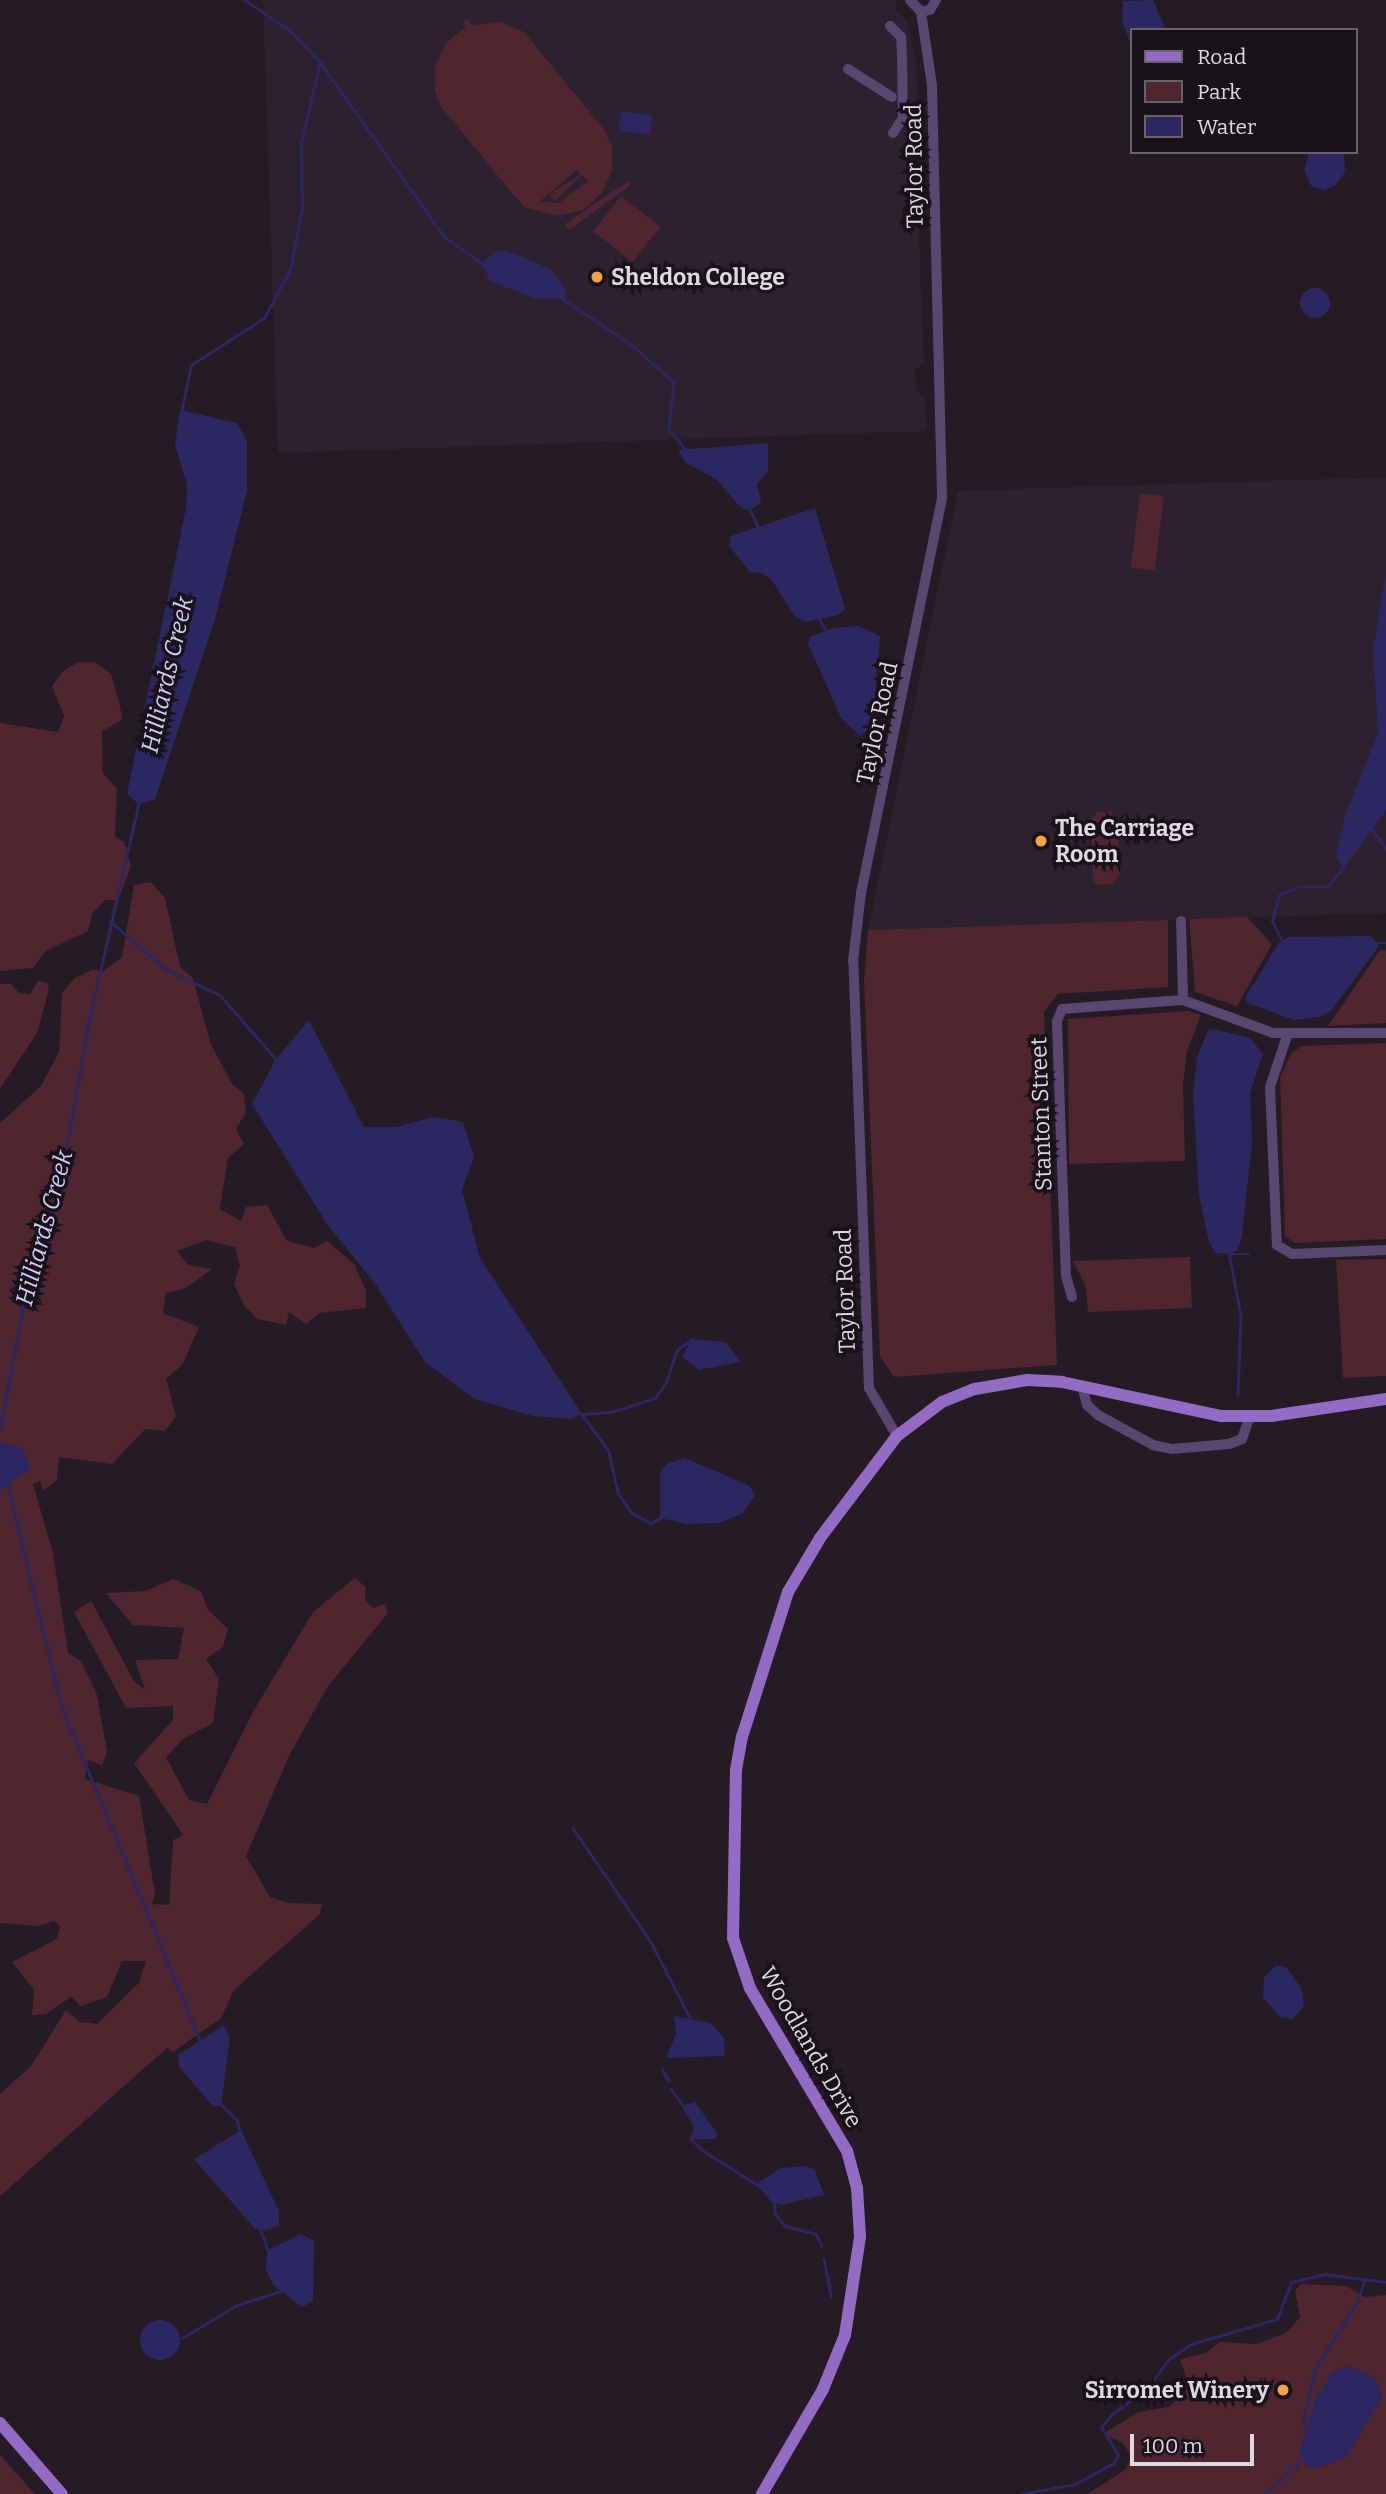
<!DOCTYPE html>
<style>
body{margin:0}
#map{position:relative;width:1386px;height:2494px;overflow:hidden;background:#241b24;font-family:Bitter,serif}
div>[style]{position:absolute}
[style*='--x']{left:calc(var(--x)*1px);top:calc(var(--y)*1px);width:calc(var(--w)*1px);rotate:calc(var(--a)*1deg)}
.built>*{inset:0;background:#2e212f}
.green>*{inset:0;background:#4f2530;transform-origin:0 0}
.water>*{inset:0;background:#2c2661;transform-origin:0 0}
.round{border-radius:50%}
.stream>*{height:2.5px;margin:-1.25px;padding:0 1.25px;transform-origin:1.25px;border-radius:1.25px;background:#2c2661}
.minor>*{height:10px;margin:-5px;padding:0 5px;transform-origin:5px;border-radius:5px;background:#594671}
.major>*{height:12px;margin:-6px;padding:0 6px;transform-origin:6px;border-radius:6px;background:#936bc4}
.dots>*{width:19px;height:19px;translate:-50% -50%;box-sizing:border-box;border:4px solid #1a121b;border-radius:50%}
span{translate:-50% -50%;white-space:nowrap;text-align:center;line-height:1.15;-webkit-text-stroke:7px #1a121b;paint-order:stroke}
.street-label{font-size:23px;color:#dfd9df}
.poi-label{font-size:23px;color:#dfd9df;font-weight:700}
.left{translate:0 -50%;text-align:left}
.right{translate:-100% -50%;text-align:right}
.water-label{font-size:24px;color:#ced0f6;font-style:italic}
.legend{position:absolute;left:1130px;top:28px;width:228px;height:126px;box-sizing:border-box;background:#1a121b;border:2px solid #696269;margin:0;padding:9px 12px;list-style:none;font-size:21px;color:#dfd9df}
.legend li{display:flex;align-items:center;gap:14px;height:35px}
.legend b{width:35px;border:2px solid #696269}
.scale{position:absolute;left:1130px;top:2434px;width:124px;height:32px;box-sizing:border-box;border:4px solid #dfd9df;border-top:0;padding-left:9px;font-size:21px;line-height:24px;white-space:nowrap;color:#dfd9df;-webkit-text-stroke:5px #1a121b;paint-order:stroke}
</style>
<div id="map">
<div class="built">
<div style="clip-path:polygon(263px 0,896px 0,896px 12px,906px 19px,916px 60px,918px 127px,916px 160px,910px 165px,911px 187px,917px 190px,924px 365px,915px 368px,916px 391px,925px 398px,927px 431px,278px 453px)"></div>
<div style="clip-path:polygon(1386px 477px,1386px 913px,868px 930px,958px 491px)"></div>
</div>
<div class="green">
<div style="clip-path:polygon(evenodd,468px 19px,472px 25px,500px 22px,524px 32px,606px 132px,612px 147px,612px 171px,602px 193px,583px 210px,558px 216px,524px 207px,441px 107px,435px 91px,435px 66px,446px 43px,466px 27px,463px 22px,468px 19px,577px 170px,581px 174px,550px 194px,555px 201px,582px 175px,588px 181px,559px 203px,540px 201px,577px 170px)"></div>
<div style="clip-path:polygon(628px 181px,631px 185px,569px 230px,565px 224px)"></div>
<div style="left:621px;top:196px;width:50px;height:45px;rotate:38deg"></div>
<div style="left:1140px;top:493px;width:24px;height:75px;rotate:7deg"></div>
<div style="clip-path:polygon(79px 662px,95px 662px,111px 674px,120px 705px,122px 720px,102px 731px,103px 773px,117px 789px,115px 837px,124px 842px,131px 866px,118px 900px,105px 900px,92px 914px,88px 931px,45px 951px,33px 968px,0 971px,0 723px,58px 732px,64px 716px,52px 686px,64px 670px)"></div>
<div style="clip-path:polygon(1098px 812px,1111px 812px,1118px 821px,1119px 876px,1113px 884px,1098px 885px,1093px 880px,1091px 819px)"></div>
<div style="clip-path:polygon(151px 882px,165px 898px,180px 967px,193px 978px,210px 1042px,232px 1084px,244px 1094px,246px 1112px,236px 1129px,244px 1144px,228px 1158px,220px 1209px,241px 1221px,246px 1207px,267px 1205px,287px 1241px,314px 1248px,327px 1241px,354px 1264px,366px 1290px,366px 1308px,319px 1313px,306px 1324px,289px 1312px,286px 1325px,257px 1319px,244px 1305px,234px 1284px,240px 1266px,235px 1247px,206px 1240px,177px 1251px,188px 1265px,212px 1269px,184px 1289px,166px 1293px,163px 1313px,199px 1327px,182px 1365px,166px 1379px,176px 1416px,165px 1431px,145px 1429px,112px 1464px,59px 1457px,57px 1480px,43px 1491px,40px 1481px,33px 1484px,53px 1553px,68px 1653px,81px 1661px,97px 1695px,107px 1752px,102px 1765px,88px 1760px,85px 1779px,139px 1796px,155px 1894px,152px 1904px,169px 1905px,173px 1840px,183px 1835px,134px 1763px,173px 1720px,173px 1706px,126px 1708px,74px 1612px,91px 1601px,135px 1683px,145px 1689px,135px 1660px,178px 1659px,184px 1628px,133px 1625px,106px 1593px,145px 1591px,173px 1579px,201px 1591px,208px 1610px,228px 1629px,223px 1647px,206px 1659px,219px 1679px,213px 1723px,183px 1739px,166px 1757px,189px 1800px,207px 1804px,254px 1710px,313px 1612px,355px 1578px,366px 1587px,365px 1599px,373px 1608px,385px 1604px,388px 1613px,328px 1686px,289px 1756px,246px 1856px,270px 1897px,288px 1903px,322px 1904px,320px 1914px,234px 1990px,221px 2018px,173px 2052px,167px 2048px,0 2196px,0 2094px,31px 2066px,66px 2010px,80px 2022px,97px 2024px,139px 1983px,146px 1961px,122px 1961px,107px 1997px,81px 2006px,71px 1997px,46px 2014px,32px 2015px,34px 1990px,12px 1962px,57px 1939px,60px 1926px,54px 1921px,39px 1926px,0 1923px,0 1123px,41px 1086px,59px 1052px,62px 993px,75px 978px,92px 970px,104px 971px,122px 957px,134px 885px)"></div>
<div style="clip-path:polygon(1247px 917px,1272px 944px,1237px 1006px,1195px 992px,1189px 919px)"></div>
<div style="clip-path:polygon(1168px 920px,1168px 987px,1058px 994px,1044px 1012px,1057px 1365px,894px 1377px,880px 1356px,864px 981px,868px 930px)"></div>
<div style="clip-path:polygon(1380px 950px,1386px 950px,1386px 1023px,1328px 1026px)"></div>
<div style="clip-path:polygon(38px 981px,47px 983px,49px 989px,37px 1033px,0 1089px,0 984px,11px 984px,19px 993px,30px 994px)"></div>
<div style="clip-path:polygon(1188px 1011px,1201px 1015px,1187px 1051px,1183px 1084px,1185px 1161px,1069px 1164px,1068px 1019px)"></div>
<div style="clip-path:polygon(1386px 1043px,1386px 1239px,1295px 1243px,1285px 1236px,1280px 1077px,1292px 1052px,1302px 1046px)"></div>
<div style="clip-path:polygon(1190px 1257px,1192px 1308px,1088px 1312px,1086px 1287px,1073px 1261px)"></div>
<div style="clip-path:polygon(1386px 1259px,1386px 1376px,1343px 1378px,1336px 1260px)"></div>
<div style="clip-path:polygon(1301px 2284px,1346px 2286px,1365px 2297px,1386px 2295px,1386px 2494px,1087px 2494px,1126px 2469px,1131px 2456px,1123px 2443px,1105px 2435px,1107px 2431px,1139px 2412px,1168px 2407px,1176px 2401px,1187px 2380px,1180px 2359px,1206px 2353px,1220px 2342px,1256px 2344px,1286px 2333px,1300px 2317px,1295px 2291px)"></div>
<div style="clip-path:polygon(0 2455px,35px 2494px,0 2494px)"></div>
</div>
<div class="water">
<div style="clip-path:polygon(1153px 0,1166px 30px,1132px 30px,1132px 48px,1122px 20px,1123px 1px)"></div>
<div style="left:621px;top:111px;width:32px;height:20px;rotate:7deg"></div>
<div style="clip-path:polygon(1309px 152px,1344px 153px,1345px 172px,1335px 186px,1324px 190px,1311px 186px,1304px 170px)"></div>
<div style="clip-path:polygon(495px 251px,507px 251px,551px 269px,567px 293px,564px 299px,537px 299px,490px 281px,482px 264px)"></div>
<div class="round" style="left:1300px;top:288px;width:30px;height:30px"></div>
<div style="clip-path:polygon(180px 410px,237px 423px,247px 441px,247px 491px,215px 619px,155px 800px,138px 804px,127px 794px,186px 508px,187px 485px,175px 445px)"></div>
<div style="clip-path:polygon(768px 443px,768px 470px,757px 485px,761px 503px,750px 510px,741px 508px,716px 479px,686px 463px,678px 450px)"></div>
<div style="clip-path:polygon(815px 508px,845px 609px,838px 615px,806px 622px,794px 615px,773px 582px,762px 573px,750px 572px,729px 546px,731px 536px)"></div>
<div style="clip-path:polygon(1386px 572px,1386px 810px,1343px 869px,1336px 855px,1345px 816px,1378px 733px,1373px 651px)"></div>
<div style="clip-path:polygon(859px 626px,880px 636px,873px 725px,860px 736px,841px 718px,808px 644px,810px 637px,833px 628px)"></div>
<div style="clip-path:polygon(1371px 936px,1379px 946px,1331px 1011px,1319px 1017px,1294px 1020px,1247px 1003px,1246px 996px,1278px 944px,1288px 937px)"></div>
<div style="clip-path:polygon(309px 1020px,364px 1127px,397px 1127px,432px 1117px,463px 1122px,474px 1157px,462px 1190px,480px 1258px,582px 1414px,570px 1419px,533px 1416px,474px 1399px,425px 1362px,376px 1285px,327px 1224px,252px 1104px,276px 1059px)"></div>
<div style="clip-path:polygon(1214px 1029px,1250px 1038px,1263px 1054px,1250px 1093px,1252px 1142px,1242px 1236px,1238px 1250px,1229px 1254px,1216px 1253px,1209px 1243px,1199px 1195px,1193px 1095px,1197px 1058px,1208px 1030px)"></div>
<div style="clip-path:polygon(692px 1339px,726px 1342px,740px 1362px,699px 1370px,682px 1357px)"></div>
<div style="clip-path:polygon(0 1442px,23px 1449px,31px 1468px,0 1491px)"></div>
<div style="clip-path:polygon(685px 1458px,750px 1486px,755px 1496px,742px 1514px,719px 1523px,686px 1524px,660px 1518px,660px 1472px,667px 1464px)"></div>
<div style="clip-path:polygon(1276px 1966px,1286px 1967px,1302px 1989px,1304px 2006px,1293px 2019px,1280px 2017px,1263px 1997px,1264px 1977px)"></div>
<div style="clip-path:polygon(674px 2016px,711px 2023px,724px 2038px,725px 2056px,666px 2058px,676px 2034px)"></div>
<div style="clip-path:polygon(224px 2025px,230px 2038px,221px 2106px,213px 2106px,179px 2067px,178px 2055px)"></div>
<div style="clip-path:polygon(695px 2102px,717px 2133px,716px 2139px,694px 2139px,693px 2125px,681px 2106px)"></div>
<div style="clip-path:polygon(241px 2130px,279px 2211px,279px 2225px,268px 2230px,255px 2229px,194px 2159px)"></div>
<div style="clip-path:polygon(807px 2166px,815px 2170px,824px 2195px,782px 2205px,771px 2201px,756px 2184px,781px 2168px)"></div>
<div style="clip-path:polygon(301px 2234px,314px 2241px,313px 2301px,302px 2307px,273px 2285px,265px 2268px,268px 2250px)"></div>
<div class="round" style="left:140px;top:2320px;width:40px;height:40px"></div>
<div style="clip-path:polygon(1348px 2366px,1372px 2376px,1382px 2392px,1380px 2401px,1346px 2457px,1319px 2468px,1309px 2467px,1299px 2453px,1316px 2398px,1332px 2372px)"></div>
</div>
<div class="stream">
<div style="--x:245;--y:0;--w:57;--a:34.2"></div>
<div style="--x:292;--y:32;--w:41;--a:47"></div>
<div style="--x:320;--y:62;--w:214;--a:54.5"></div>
<div style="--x:444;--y:236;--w:48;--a:35.7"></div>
<div style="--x:563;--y:299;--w:83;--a:33.7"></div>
<div style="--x:632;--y:345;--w:56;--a:41.4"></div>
<div style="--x:674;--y:382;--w:47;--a:96.1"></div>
<div style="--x:669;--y:429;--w:27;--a:51"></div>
<div style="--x:181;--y:413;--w:49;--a:-78.2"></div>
<div style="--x:191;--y:365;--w:87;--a:-32.8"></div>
<div style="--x:264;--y:318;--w:55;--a:-61.6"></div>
<div style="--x:290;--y:270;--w:62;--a:-78.9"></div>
<div style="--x:302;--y:209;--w:66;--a:-90.9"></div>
<div style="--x:301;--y:143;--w:83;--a:-76.8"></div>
<div style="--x:750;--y:509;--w:21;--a:65"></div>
<div style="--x:819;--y:618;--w:14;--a:60"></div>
<div style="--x:1370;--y:826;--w:28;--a:55"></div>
<div style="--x:110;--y:921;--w:75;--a:40.7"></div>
<div style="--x:167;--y:970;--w:59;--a:25.3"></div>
<div style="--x:220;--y:995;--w:86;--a:48.8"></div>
<div style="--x:1283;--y:943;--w:25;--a:-117"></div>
<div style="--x:1272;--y:921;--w:27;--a:-75"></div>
<div style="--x:1279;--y:895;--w:21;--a:-23"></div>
<div style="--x:1298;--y:887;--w:29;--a:0"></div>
<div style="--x:1327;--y:887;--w:27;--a:-51"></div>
<div style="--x:1375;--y:943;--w:11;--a:0"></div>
<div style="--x:1229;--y:1252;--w:65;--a:79.4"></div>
<div style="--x:1241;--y:1316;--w:78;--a:92.2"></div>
<div style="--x:1229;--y:1254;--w:20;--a:0"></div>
<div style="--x:581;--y:1413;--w:47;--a:53.6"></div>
<div style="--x:609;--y:1451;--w:43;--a:77.9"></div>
<div style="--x:618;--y:1493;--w:24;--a:55"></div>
<div style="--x:632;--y:1513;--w:21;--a:28"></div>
<div style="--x:651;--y:1523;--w:10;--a:-29"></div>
<div style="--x:582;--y:1414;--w:32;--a:-5"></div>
<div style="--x:614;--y:1411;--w:43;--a:-17.6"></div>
<div style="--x:655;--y:1398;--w:19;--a:-55"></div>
<div style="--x:666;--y:1382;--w:34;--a:-71"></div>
<div style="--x:677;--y:1350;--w:19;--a:-36"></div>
<div style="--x:0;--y:1429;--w:147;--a:-79.5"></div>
<div style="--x:27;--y:1284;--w:103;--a:-71.4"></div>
<div style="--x:60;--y:1186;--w:164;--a:-80.2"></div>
<div style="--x:88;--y:1024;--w:228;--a:-77.1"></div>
<div style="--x:7;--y:1482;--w:232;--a:76.3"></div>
<div style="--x:62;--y:1707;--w:364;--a:67.5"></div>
<div style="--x:573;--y:1828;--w:138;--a:55.6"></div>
<div style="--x:651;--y:1942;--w:85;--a:62.8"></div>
<div style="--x:662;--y:2069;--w:13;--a:58"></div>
<div style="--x:671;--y:2089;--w:21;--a:53"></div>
<div style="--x:220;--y:2103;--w:24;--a:45"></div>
<div style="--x:237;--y:2120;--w:14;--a:73"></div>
<div style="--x:694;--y:2134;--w:6;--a:121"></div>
<div style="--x:691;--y:2139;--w:16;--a:45"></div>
<div style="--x:702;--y:2150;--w:66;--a:32"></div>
<div style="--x:775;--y:2202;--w:11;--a:90"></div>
<div style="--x:775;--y:2213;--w:16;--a:52"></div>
<div style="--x:785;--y:2226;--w:32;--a:14"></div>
<div style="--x:816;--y:2234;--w:13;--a:63"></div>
<div style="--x:259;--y:2226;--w:28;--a:69"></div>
<div style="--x:824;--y:2259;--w:38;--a:79"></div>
<div style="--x:182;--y:2338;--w:64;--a:-31"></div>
<div style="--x:237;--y:2305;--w:46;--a:-17.7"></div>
<div style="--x:1306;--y:2435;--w:15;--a:-101"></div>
<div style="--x:1303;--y:2420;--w:52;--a:-76.8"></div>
<div style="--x:1315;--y:2369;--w:77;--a:-57.8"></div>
<div style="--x:1356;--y:2304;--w:23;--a:-70"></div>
<div style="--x:1021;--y:2494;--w:55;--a:-10.5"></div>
<div style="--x:1075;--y:2484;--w:44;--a:-28.3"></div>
<div style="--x:1114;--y:2463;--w:9;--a:-63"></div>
<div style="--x:1118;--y:2455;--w:33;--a:-121"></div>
<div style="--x:1101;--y:2427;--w:18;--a:-49"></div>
<div style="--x:1113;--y:2413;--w:42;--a:-35.2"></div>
<div style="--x:1147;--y:2389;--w:37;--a:-54"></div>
<div style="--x:1169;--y:2359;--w:27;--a:-34"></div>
<div style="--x:1191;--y:2344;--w:90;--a:-16.2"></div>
<div style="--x:1277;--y:2319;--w:40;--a:-69"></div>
<div style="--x:1291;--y:2282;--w:35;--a:-13"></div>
<div style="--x:1325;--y:2274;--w:62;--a:7.5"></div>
<div style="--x:1265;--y:2494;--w:49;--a:-42.5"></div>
</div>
<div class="minor">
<div style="--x:910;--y:0;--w:16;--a:47"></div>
<div style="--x:921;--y:12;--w:9;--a:-13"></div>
<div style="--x:930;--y:10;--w:12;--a:-59"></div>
<div style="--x:890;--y:26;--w:16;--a:45"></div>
<div style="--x:901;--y:37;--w:19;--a:87"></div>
<div style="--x:902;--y:56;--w:62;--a:89.1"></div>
<div style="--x:903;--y:118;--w:18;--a:124"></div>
<div style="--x:848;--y:69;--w:52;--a:32.5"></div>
<div style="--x:1181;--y:921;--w:79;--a:88.5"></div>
<div style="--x:1287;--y:1036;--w:54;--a:108.4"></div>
<div style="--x:1270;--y:1087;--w:158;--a:87.5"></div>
<div style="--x:1277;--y:1245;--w:17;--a:31"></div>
<div style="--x:1292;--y:1254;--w:94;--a:-2.4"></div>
<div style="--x:1072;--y:1297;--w:22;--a:-106"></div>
<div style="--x:1066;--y:1276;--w:167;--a:-92.1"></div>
<div style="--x:1060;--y:1109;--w:88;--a:-92"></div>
<div style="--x:1057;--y:1021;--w:13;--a:-67"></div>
<div style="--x:1062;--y:1009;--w:121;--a:-4.3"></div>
<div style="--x:1183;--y:1000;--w:96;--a:20.1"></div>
<div style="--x:1273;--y:1033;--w:113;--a:0"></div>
<div style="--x:1082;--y:1386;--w:20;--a:75"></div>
<div style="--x:1087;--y:1405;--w:15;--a:42"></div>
<div style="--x:1098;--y:1415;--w:63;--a:28.6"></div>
<div style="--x:1153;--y:1445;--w:19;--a:12"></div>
<div style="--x:1172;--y:1449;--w:57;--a:-5"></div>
<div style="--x:1229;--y:1444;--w:14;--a:-21"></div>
<div style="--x:1242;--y:1439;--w:24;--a:-71"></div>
<div style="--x:897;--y:1436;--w:56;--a:-120.3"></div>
<div style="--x:869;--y:1388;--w:427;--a:-92.1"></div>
<div style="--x:853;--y:961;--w:68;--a:-83.3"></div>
<div style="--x:861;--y:893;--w:404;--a:-78.4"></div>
<div style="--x:942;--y:497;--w:412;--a:-91.4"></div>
<div style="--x:932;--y:85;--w:74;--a:-98.6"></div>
</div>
<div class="major">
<div style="--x:0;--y:2423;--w:94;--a:48.9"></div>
<div style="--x:762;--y:2494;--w:121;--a:-59.8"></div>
<div style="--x:823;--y:2389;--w:58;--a:-67.8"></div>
<div style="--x:845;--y:2335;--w:99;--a:-81.3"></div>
<div style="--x:860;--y:2237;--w:49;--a:-93.5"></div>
<div style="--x:857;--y:2188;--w:38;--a:-105"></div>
<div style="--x:847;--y:2151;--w:190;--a:-120.8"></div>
<div style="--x:750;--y:1988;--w:53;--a:-108.8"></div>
<div style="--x:733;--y:1938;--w:168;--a:-89"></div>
<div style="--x:736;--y:1770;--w:34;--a:-80"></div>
<div style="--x:742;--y:1737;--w:152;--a:-72.4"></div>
<div style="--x:788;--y:1592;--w:63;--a:-59.3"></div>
<div style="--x:820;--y:1538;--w:128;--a:-53"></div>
<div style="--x:897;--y:1436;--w:56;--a:-37.1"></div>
<div style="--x:942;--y:1402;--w:35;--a:-22"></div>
<div style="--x:975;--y:1389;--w:53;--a:-9.8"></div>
<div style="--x:1027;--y:1380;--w:35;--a:3"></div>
<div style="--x:1062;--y:1382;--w:163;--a:12.1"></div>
<div style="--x:1221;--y:1416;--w:50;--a:0"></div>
<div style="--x:1271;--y:1416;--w:116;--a:-8.4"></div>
</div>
<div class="dots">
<div style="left:597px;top:277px;background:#f4a345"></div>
<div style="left:1041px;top:841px;background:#f4a345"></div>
<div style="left:1283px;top:2390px;background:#f4a345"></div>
</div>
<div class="street-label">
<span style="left:914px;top:166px;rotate:-91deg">Taylor Road</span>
<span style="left:877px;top:723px;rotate:-78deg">Taylor Road</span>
<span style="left:1041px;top:1114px;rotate:-92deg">Stanton Street</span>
<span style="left:845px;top:1291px;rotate:-92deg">Taylor Road</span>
<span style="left:811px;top:2047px;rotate:60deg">Woodlands Drive</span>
</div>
<div class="poi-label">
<span class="left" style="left:611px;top:277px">Sheldon College</span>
<span class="left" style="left:1055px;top:841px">The Carriage<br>Room</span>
<span class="right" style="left:1269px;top:2390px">Sirromet Winery</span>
</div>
<div class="water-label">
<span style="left:168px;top:675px;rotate:-77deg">Hilliards Creek</span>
<span style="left:45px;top:1228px;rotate:-75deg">Hilliards Creek</span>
</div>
<ul class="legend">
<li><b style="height:9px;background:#936bc4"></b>Road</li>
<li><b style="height:19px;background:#4f2530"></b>Park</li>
<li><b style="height:19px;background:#2c2661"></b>Water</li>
</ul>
<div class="scale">100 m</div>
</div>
